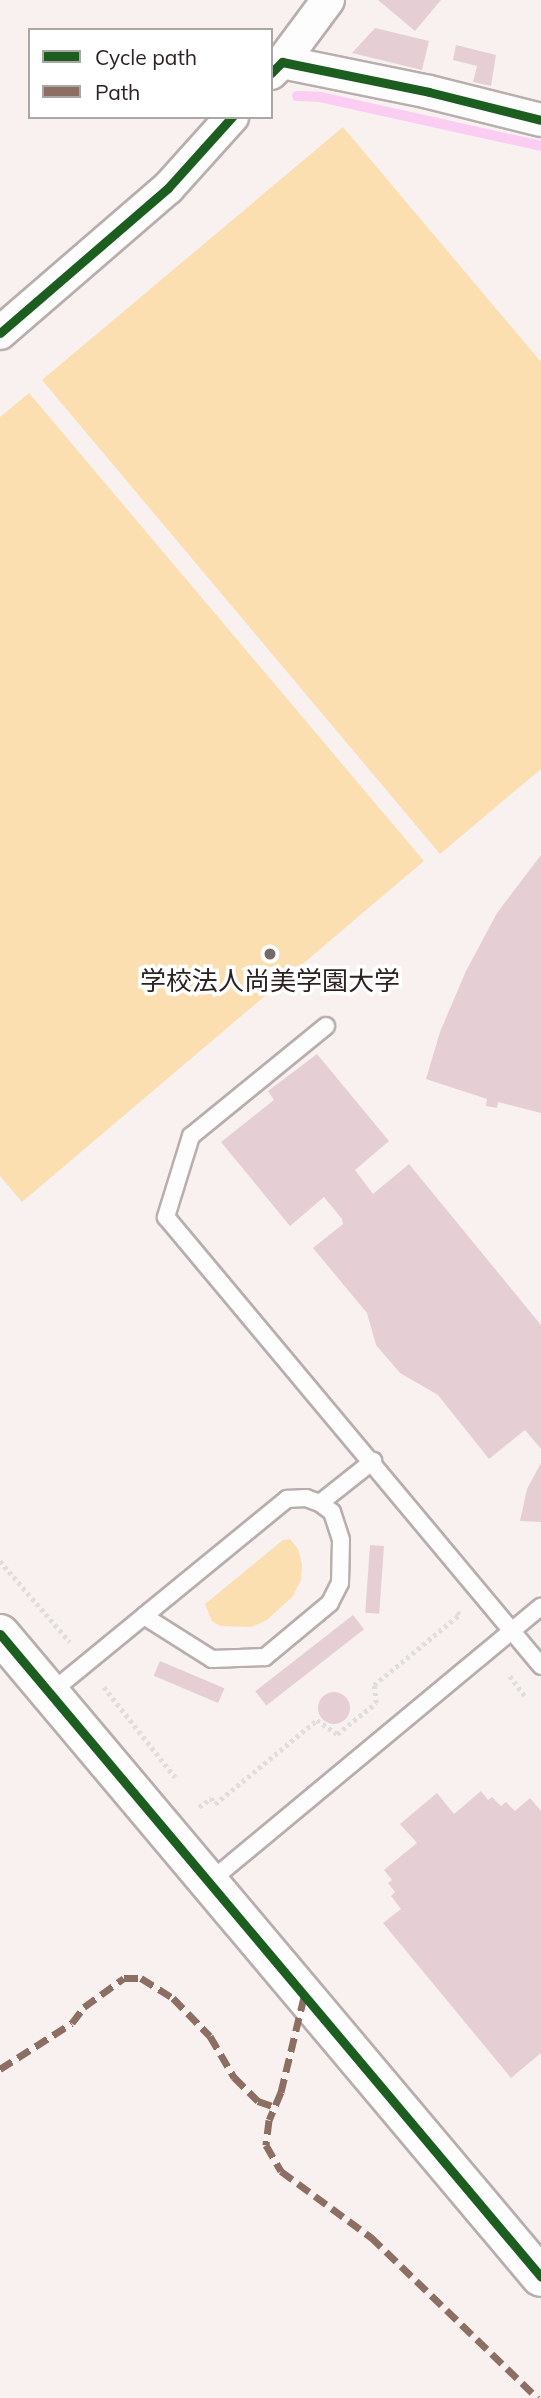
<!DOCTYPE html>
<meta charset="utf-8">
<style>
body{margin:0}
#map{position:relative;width:541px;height:2398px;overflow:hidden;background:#f8f1f0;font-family:Mulish,"Noto Sans JP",sans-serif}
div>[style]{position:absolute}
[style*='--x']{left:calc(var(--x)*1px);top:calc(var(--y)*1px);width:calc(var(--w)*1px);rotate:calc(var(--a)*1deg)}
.green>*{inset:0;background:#fbdfb0}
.stream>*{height:10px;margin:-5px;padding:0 5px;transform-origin:5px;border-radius:5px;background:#fbcdf3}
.building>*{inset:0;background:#e5cfd5;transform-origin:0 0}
.round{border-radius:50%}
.path>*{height:4.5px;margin-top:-2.25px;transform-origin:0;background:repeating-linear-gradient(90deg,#e0dddd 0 3.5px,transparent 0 7px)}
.roads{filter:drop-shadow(2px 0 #b7aead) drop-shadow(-2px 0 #b7aead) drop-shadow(0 2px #b7aead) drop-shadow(0 -2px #b7aead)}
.service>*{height:16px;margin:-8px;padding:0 8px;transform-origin:8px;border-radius:8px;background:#fefdfd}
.minor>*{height:32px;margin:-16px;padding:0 16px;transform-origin:16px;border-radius:16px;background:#fefdfd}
.tertiary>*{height:38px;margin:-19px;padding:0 19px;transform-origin:19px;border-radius:19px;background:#fefdfd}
.quiet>*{height:7px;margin-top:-3.5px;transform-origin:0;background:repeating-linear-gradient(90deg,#8d6e63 0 14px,transparent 0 21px)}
.cycleway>*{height:9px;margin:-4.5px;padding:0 4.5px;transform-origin:4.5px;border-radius:4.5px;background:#1b5e20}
.dots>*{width:19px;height:19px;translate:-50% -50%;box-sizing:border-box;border:4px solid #fff;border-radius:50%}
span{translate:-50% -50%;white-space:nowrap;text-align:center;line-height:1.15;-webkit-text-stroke:7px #fff;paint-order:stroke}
.poi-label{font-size:26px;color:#2d2221}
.legend{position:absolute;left:28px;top:28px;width:245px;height:91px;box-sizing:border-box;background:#fff;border:2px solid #aba7a6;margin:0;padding:9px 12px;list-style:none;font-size:21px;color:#2d2221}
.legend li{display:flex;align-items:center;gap:14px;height:35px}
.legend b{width:35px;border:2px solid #aba7a6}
</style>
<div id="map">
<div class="green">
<div style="clip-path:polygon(343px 127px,541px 362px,541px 769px,440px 854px,42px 380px)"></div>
<div style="clip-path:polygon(29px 393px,424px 861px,22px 1202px,0 1176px,0 417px)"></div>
<div style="clip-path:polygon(290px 1539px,298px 1549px,302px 1564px,301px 1580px,293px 1596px,267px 1620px,251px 1627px,220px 1626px,212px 1621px,205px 1604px,283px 1540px)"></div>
</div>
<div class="stream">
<div style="--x:297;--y:96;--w:23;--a:2"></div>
<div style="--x:320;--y:97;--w:226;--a:12.5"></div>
</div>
<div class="building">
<div style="clip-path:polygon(378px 0,441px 0,415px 31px)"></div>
<div style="clip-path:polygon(375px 28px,429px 41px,422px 70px,352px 53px)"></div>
<div style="clip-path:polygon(456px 45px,496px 55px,491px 86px,473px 82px,477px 66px,453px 60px)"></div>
<div style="clip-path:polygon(541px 855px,541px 1113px,498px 1102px,497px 1108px,486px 1106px,487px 1099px,426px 1079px,440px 1032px,466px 971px,497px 913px)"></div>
<div style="clip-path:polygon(317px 1054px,389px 1141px,355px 1170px,373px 1194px,409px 1164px,541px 1325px,541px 1449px,525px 1430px,489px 1459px,438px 1395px,400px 1373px,376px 1345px,367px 1313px,313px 1248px,343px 1224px,342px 1219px,324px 1197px,290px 1226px,221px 1142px,274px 1100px,268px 1091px)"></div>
<div style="clip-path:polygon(541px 1463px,541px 1522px,520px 1521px,527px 1489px)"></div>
<div style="left:370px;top:1545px;width:14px;height:68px;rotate:4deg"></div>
<div style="left:353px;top:1615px;width:18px;height:124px;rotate:52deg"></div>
<div style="left:160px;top:1661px;width:70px;height:16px;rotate:23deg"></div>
<div class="round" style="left:318px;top:1692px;width:32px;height:32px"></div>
<div style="clip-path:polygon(481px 1791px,488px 1800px,492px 1797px,501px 1806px,506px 1802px,515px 1811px,530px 1798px,541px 1811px,541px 2053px,511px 2078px,383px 1923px,401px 1909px,391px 1896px,395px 1892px,388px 1883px,392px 1880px,384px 1870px,417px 1843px,400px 1824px,437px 1793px,454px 1814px)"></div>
</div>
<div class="path">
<div style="--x:0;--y:1561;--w:107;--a:49.2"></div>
<div style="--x:510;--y:1676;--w:26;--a:53"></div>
<div style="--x:104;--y:1687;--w:115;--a:51.7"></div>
<div style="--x:199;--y:1807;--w:15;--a:-37"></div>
<div style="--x:211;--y:1798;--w:7;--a:56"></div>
<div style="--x:215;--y:1804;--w:132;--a:-39.5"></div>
<div style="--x:317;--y:1720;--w:24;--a:35"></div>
<div style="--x:337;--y:1734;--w:50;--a:-38.5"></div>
<div style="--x:376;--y:1703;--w:18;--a:-96"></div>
<div style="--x:374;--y:1685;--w:110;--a:-39.5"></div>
<div style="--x:459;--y:1615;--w:5;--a:-127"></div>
</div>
<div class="roads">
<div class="service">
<div style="--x:326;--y:1026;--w:174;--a:140.8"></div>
<div style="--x:191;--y:1136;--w:85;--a:107.2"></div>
<div style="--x:166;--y:1217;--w:585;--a:50.13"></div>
<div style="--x:320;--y:1503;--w:68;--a:-38.4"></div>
<div style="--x:50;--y:1693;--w:122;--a:-39.3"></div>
<div style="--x:144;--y:1616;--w:185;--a:-39.3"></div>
<div style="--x:287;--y:1499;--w:19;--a:-3"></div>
<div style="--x:306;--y:1498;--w:15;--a:20"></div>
<div style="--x:320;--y:1503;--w:15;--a:37"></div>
<div style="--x:332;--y:1512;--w:29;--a:72"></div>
<div style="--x:341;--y:1540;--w:43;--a:91.3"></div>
<div style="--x:340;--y:1583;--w:22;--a:117"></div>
<div style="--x:330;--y:1603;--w:85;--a:140.3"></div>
<div style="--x:265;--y:1657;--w:53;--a:177.8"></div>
<div style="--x:212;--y:1659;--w:80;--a:-147.7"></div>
<div style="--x:208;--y:1883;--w:433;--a:-39.7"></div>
</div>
<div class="minor">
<div style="--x:282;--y:62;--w:77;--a:-53.4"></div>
<div style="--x:271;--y:73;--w:16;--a:-45"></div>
<div style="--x:282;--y:62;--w:150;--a:11.5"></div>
<div style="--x:429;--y:92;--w:115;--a:14"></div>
<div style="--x:0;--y:333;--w:222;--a:-40.8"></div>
<div style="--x:168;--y:188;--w:96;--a:-48"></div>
</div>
<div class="tertiary">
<div style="--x:0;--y:1634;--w:840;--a:49.92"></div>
</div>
</div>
<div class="quiet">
<div style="--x:304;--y:1997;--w:98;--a:103.6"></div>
<div style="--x:281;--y:2092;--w:30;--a:113"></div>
<div style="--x:269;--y:2120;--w:25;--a:97"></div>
<div style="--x:266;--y:2145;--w:30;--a:60"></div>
<div style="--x:281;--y:2171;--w:112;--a:36.3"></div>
<div style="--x:371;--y:2237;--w:232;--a:44"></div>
<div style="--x:0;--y:2069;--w:85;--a:-32.6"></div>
<div style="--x:72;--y:2023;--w:20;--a:-53"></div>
<div style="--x:84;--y:2007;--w:49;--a:-35.9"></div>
<div style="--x:124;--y:1978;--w:17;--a:0"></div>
<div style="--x:141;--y:1978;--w:38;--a:32"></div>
<div style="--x:173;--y:1998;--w:53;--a:45.8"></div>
<div style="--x:210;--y:2036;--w:48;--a:59.7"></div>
<div style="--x:234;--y:2077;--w:34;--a:45"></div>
<div style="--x:258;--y:2101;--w:18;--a:19"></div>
</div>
<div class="cycleway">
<div style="--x:271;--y:73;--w:16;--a:-45"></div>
<div style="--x:282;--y:62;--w:150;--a:11.5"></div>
<div style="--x:429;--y:92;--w:115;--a:14"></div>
<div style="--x:0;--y:333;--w:222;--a:-40.8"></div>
<div style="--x:168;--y:188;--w:96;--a:-48"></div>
<div style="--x:0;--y:1634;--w:840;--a:49.92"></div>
</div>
<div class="dots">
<div style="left:270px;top:954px;background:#746a69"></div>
</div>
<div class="poi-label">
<span style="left:270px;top:981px">学校法人尚美学園大学</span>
</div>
<ul class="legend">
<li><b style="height:9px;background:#1b5e20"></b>Cycle path</li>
<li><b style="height:9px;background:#8d6e63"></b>Path</li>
</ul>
</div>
